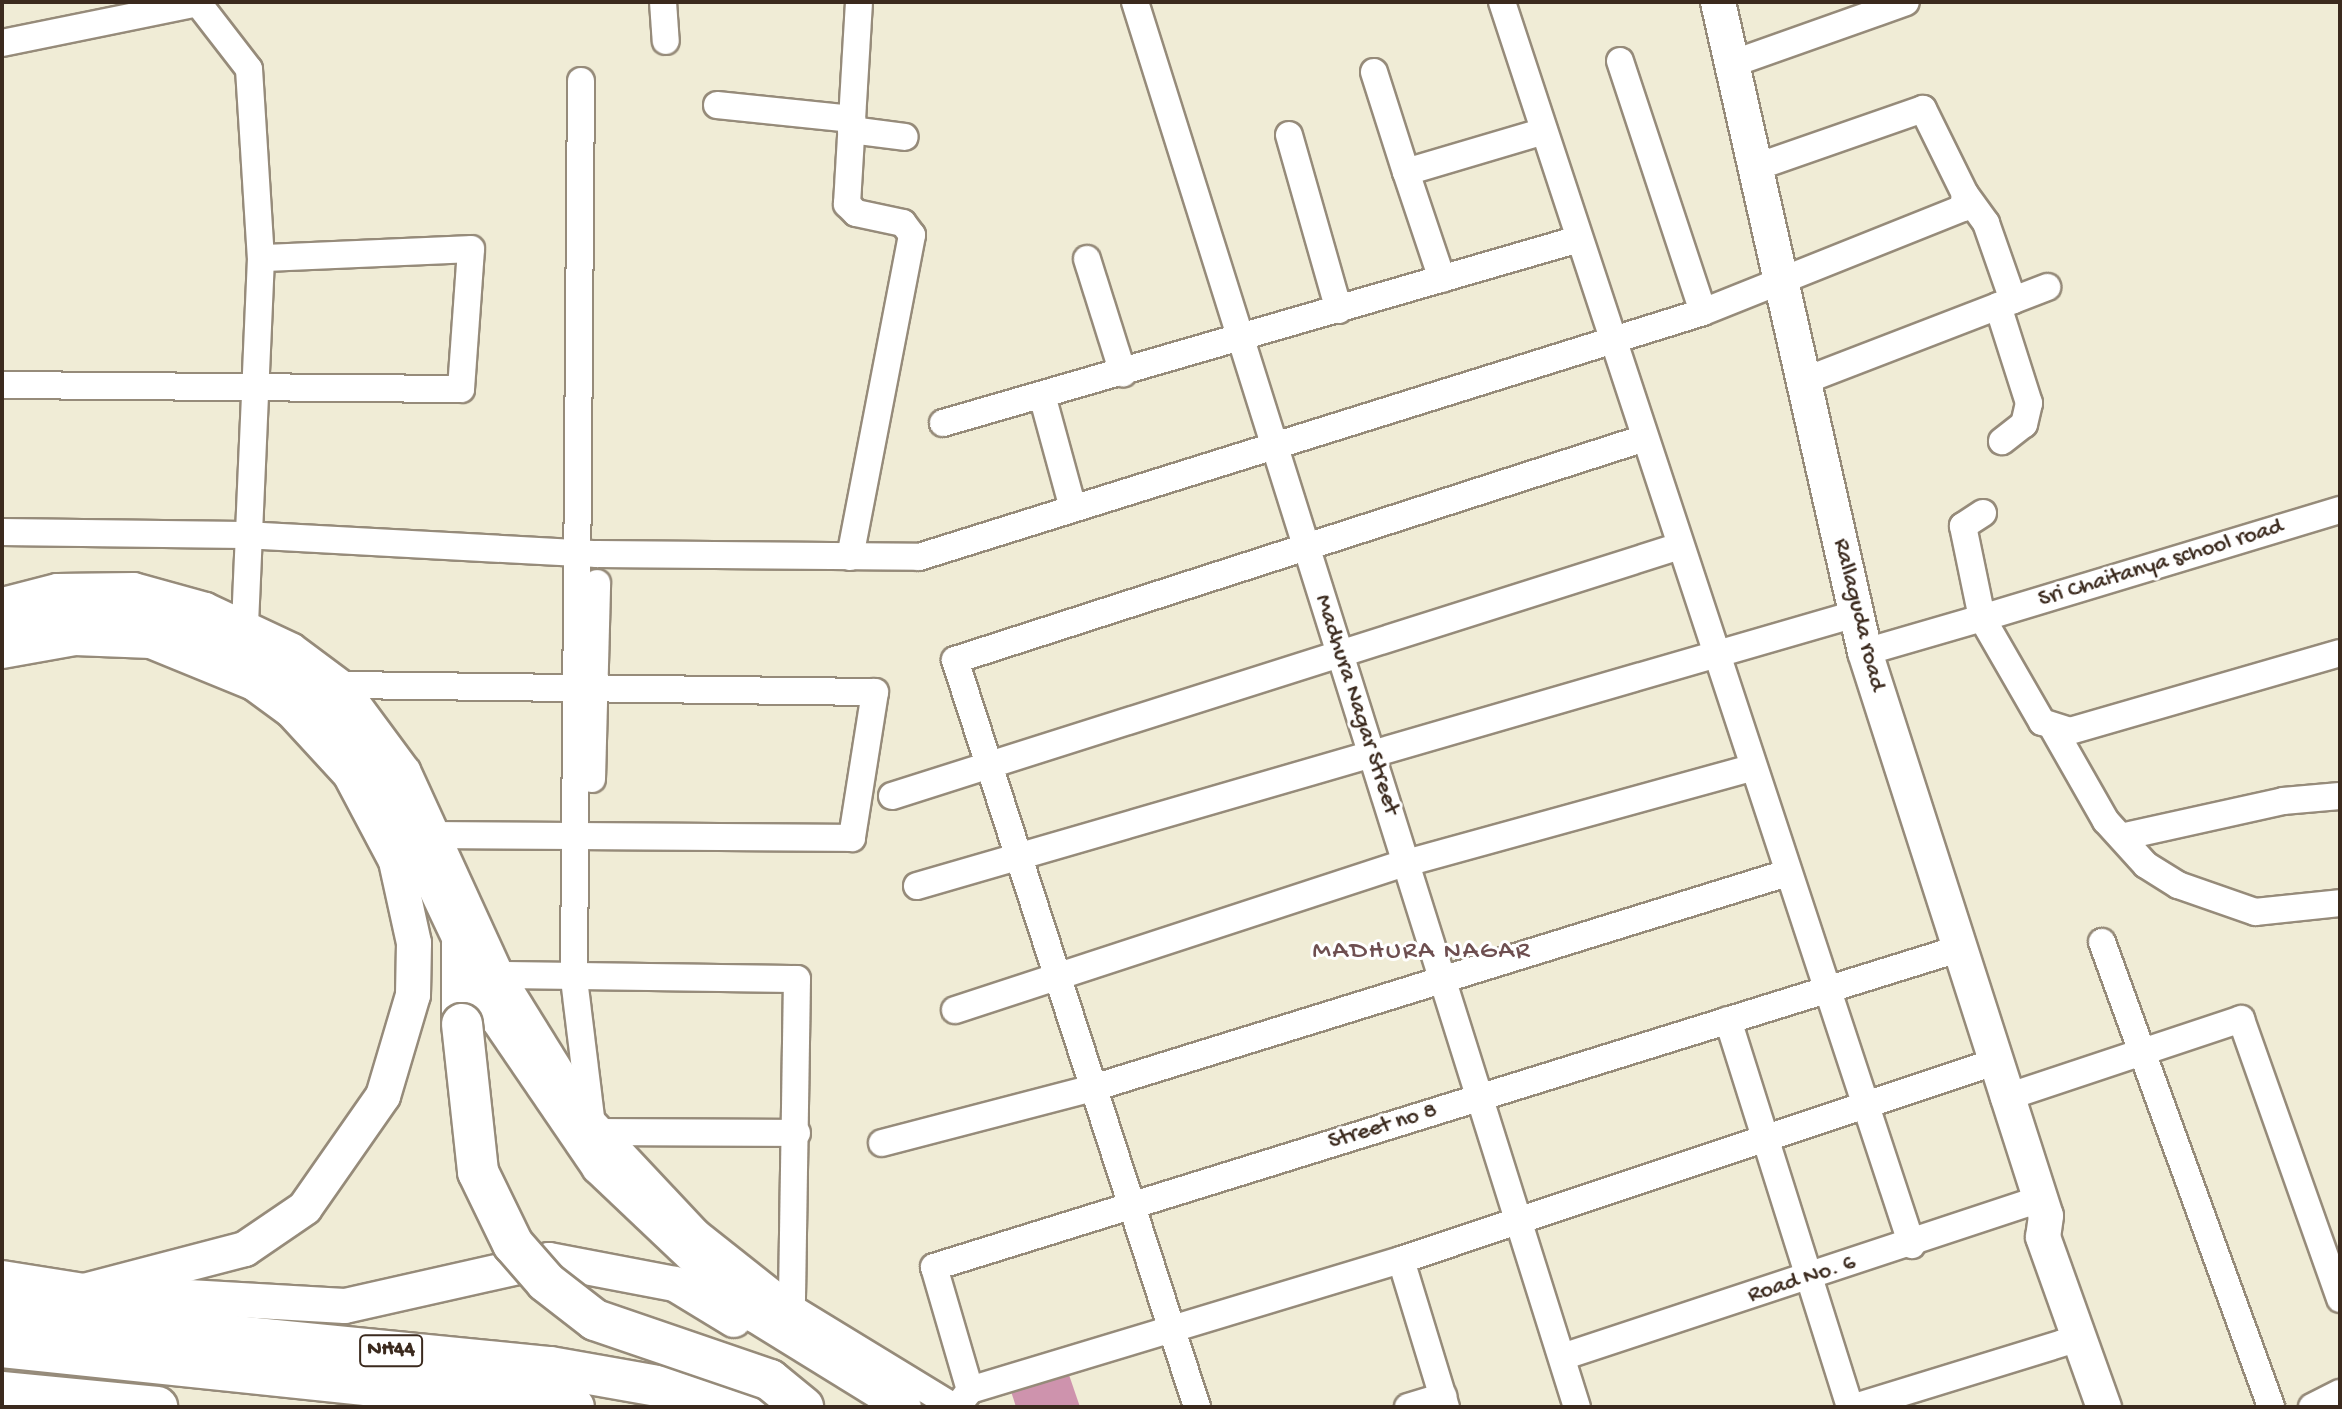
<!DOCTYPE html>
<style>
body{margin:0}
#map{position:relative;width:2342px;height:1409px;overflow:hidden;background:#f0ecd6;font-family:"Gochi Hand",sans-serif}
div>[style]{position:absolute}
[style*='--x']{left:calc(var(--x)*1px);top:calc(var(--y)*1px);width:calc(var(--w)*1px);rotate:calc(var(--a)*1deg)}
.building>*{inset:0;background:#ce93ad}
.roads{filter:drop-shadow(2px 0 #968b7a) drop-shadow(-2px 0 #968b7a) drop-shadow(0 2px #968b7a) drop-shadow(0 -2px #968b7a)}
.minor>*{height:26px;margin:-13px;padding:0 13px;transform-origin:13px;border-radius:13px;background:#fff}
.major>*{height:34px;margin:-17px;padding:0 17px;transform-origin:17px;border-radius:17px;background:#fff}
.highway>*{height:40px;margin:-20px;padding:0 20px;transform-origin:20px;border-radius:20px;background:#fff}
.bridges{filter:drop-shadow(2px 0 #968b7a) drop-shadow(-2px 0 #968b7a) drop-shadow(0 2px #968b7a) drop-shadow(0 -2px #968b7a)}
.highway-bridge>*{height:40px;margin:-20px;padding:0 20px;transform-origin:20px;border-radius:20px;background:#fff}
span{translate:-50% -50%;white-space:nowrap;text-align:center;line-height:1.15;-webkit-text-stroke:6px #fff;paint-order:stroke}
.shield-label span{padding:2px 6px;background:#fff;border:2px solid;border-radius:6px;-webkit-text-stroke-width:0}
.shield-label{font-size:22px;color:#3b2a1e;font-weight:700}
.street-label{font-size:24px;color:#3b2a1e}
.neighbourhood-label{font-size:26px;color:#6e4f50;letter-spacing:2px}
.frame{position:absolute;inset:0;border:4px solid #3b2a1e;pointer-events:none}
</style>
<div id="map">
<div class="building">
<div style="clip-path:polygon(1067px 1369px,1080px 1407px,1016px 1407px,1010px 1388px)"></div>
</div>
<div class="roads">
<div class="minor">
<div style="--x:663;--y:2;--w:39;--a:86"></div>
<div style="--x:1135;--y:2;--w:1473;--a:72.54"></div>
<div style="--x:1502;--y:2;--w:1309;--a:71.75"></div>
<div style="--x:2;--y:43;--w:200;--a:-11.5"></div>
<div style="--x:198;--y:3;--w:83;--a:52.3"></div>
<div style="--x:249;--y:69;--w:189;--a:86.4"></div>
<div style="--x:261;--y:258;--w:367;--a:92.5"></div>
<div style="--x:1620;--y:61;--w:264;--a:71.7"></div>
<div style="--x:1737;--y:62;--w:179;--a:-19.5"></div>
<div style="--x:1374;--y:72;--w:105;--a:72.3"></div>
<div style="--x:581;--y:81;--w:898;--a:90.45"></div>
<div style="--x:574;--y:979;--w:139;--a:83"></div>
<div style="--x:717;--y:105;--w:136;--a:5.9"></div>
<div style="--x:851;--y:130;--w:54;--a:7.4"></div>
<div style="--x:1289;--y:135;--w:182;--a:74.1"></div>
<div style="--x:1965;--y:194;--w:36;--a:54"></div>
<div style="--x:1986;--y:223;--w:82;--a:70.7"></div>
<div style="--x:1087;--y:259;--w:120;--a:72.5"></div>
<div style="--x:1442;--y:279;--w:113;--a:-108.6"></div>
<div style="--x:1406;--y:172;--w:144;--a:-16.5"></div>
<div style="--x:1998;--y:306;--w:102;--a:72.3"></div>
<div style="--x:2029;--y:403;--w:22;--a:103"></div>
<div style="--x:2024;--y:424;--w:28;--a:142"></div>
<div style="--x:1801;--y:382;--w:264;--a:-21.1"></div>
<div style="--x:2;--y:385;--w:459;--a:0.5"></div>
<div style="--x:461;--y:389;--w:140;--a:-85.9"></div>
<div style="--x:471;--y:249;--w:210;--a:177.5"></div>
<div style="--x:1042;--y:395;--w:117;--a:74.7"></div>
<div style="--x:943;--y:423;--w:662;--a:-16.14"></div>
<div style="--x:1983;--y:513;--w:24;--a:147"></div>
<div style="--x:1963;--y:526;--w:94;--a:78.3"></div>
<div style="--x:1982;--y:618;--w:374;--a:-16.8"></div>
<div style="--x:2;--y:532;--w:242;--a:0.7"></div>
<div style="--x:244;--y:535;--w:354;--a:3.1"></div>
<div style="--x:597;--y:554;--w:322;--a:0.5"></div>
<div style="--x:919;--y:557;--w:821;--a:-17.35"></div>
<div style="--x:1703;--y:312;--w:280;--a:-21.8"></div>
<div style="--x:1963;--y:208;--w:14;--a:-82"></div>
<div style="--x:1965;--y:194;--w:95;--a:-116.3"></div>
<div style="--x:1923;--y:109;--w:179;--a:160.8"></div>
<div style="--x:850;--y:557;--w:328;--a:-79.1"></div>
<div style="--x:912;--y:235;--w:15;--a:-127"></div>
<div style="--x:903;--y:223;--w:48;--a:-168"></div>
<div style="--x:856;--y:213;--w:13;--a:-135"></div>
<div style="--x:847;--y:204;--w:202;--a:-86.6"></div>
<div style="--x:2;--y:601;--w:57;--a:-14.3"></div>
<div style="--x:57;--y:587;--w:77;--a:-0.7"></div>
<div style="--x:134;--y:586;--w:75;--a:15.5"></div>
<div style="--x:206;--y:606;--w:96;--a:25.2"></div>
<div style="--x:293;--y:647;--w:64;--a:36.7"></div>
<div style="--x:344;--y:685;--w:106;--a:53.5"></div>
<div style="--x:407;--y:770;--w:226;--a:65.4"></div>
<div style="--x:501;--y:975;--w:171;--a:58.2"></div>
<div style="--x:591;--y:1120;--w:154;--a:46.8"></div>
<div style="--x:696;--y:1232;--w:122;--a:38.4"></div>
<div style="--x:792;--y:1308;--w:190;--a:31.4"></div>
<div style="--x:1865;--y:652;--w:122;--a:-16.2"></div>
<div style="--x:1982;--y:618;--w:120;--a:60"></div>
<div style="--x:2042;--y:722;--w:29;--a:18"></div>
<div style="--x:2070;--y:731;--w:281;--a:-16.1"></div>
<div style="--x:344;--y:685;--w:531;--a:0.76"></div>
<div style="--x:875;--y:692;--w:148;--a:99"></div>
<div style="--x:852;--y:838;--w:411;--a:-179.6"></div>
<div style="--x:2054;--y:730;--w:105;--a:60.3"></div>
<div style="--x:2106;--y:821;--w:59;--a:47.7"></div>
<div style="--x:2146;--y:865;--w:38;--a:32"></div>
<div style="--x:2178;--y:885;--w:82;--a:19.3"></div>
<div style="--x:2255;--y:912;--w:85;--a:-6"></div>
<div style="--x:592;--y:779;--w:196;--a:-88.5"></div>
<div style="--x:892;--y:796;--w:827;--a:-17.6"></div>
<div style="--x:2121;--y:837;--w:166;--a:-12.5"></div>
<div style="--x:2283;--y:801;--w:57;--a:-5"></div>
<div style="--x:917;--y:886;--w:977;--a:-16.17"></div>
<div style="--x:2102;--y:942;--w:495;--a:70"></div>
<div style="--x:501;--y:975;--w:296;--a:0.8"></div>
<div style="--x:797;--y:979;--w:329;--a:90.9"></div>
<div style="--x:955;--y:1010;--w:474;--a:-18.1"></div>
<div style="--x:1406;--y:863;--w:359;--a:-15.4"></div>
<div style="--x:1728;--y:1020;--w:406;--a:72.5"></div>
<div style="--x:2004;--y:1098;--w:250;--a:-18.4"></div>
<div style="--x:2241;--y:1019;--w:297;--a:70.5"></div>
<div style="--x:602;--y:1132;--w:195;--a:0.3"></div>
<div style="--x:882;--y:1143;--w:218;--a:-14.6"></div>
<div style="--x:1093;--y:1088;--w:727;--a:-17.21"></div>
<div style="--x:1401;--y:1260;--w:154;--a:73"></div>
<div style="--x:1562;--y:1357;--w:503;--a:-18.29"></div>
<div style="--x:970;--y:1390;--w:128;--a:-106.3"></div>
<div style="--x:934;--y:1267;--w:1069;--a:-17.25"></div>
<div style="--x:960;--y:1403;--w:16;--a:-52"></div>
<div style="--x:970;--y:1390;--w:450;--a:-16.8"></div>
<div style="--x:1401;--y:1260;--w:625;--a:-18.46"></div>
<div style="--x:1197;--y:1407;--w:785;--a:-107.95"></div>
<div style="--x:955;--y:660;--w:725;--a:-17.84"></div>
<div style="--x:1408;--y:1407;--w:37;--a:-17"></div>
<div style="--x:1855;--y:1407;--w:234;--a:-17.1"></div>
<div style="--x:2312;--y:1407;--w:31;--a:-27"></div>
</div>
<div class="major">
<div style="--x:1718;--y:2;--w:666;--a:77.26"></div>
<div style="--x:1865;--y:652;--w:592;--a:72.21"></div>
<div style="--x:2046;--y:1216;--w:21;--a:98"></div>
<div style="--x:2043;--y:1237;--w:181;--a:70.3"></div>
<div style="--x:2;--y:622;--w:87;--a:-9.9"></div>
<div style="--x:88;--y:607;--w:94;--a:9.2"></div>
<div style="--x:181;--y:622;--w:94;--a:24.4"></div>
<div style="--x:267;--y:661;--w:76;--a:37"></div>
<div style="--x:328;--y:707;--w:85;--a:51.2"></div>
<div style="--x:381;--y:773;--w:272;--a:64.6"></div>
<div style="--x:498;--y:1019;--w:179;--a:55.7"></div>
<div style="--x:599;--y:1167;--w:215;--a:43.5"></div>
<div style="--x:755;--y:1315;--w:175;--a:31.7"></div>
<div style="--x:2;--y:651;--w:74;--a:-10.1"></div>
<div style="--x:75;--y:638;--w:76;--a:2.3"></div>
<div style="--x:151;--y:641;--w:111;--a:22.2"></div>
<div style="--x:254;--y:683;--w:47;--a:36.4"></div>
<div style="--x:292;--y:711;--w:86;--a:47.4"></div>
<div style="--x:350;--y:774;--w:98;--a:62.1"></div>
<div style="--x:396;--y:861;--w:84;--a:77.6"></div>
<div style="--x:414;--y:943;--w:52;--a:91.1"></div>
<div style="--x:413;--y:995;--w:105;--a:106.5"></div>
<div style="--x:383;--y:1096;--w:136;--a:124.9"></div>
<div style="--x:305;--y:1208;--w:73;--a:145.7"></div>
<div style="--x:245;--y:1249;--w:166;--a:165.4"></div>
<div style="--x:2;--y:1278;--w:83;--a:9"></div>
<div style="--x:84;--y:1291;--w:261;--a:3.3"></div>
<div style="--x:345;--y:1306;--w:209;--a:-12.7"></div>
<div style="--x:549;--y:1260;--w:128;--a:10.8"></div>
<div style="--x:675;--y:1284;--w:69;--a:31.4"></div>
</div>
<div class="highway">
<div style="--x:462;--y:943;--w:81;--a:90"></div>
<div style="--x:2;--y:1313;--w:551;--a:5.63"></div>
<div style="--x:550;--y:1367;--w:230;--a:10"></div>
<div style="--x:2;--y:1347;--w:575;--a:5.99"></div>
<div style="--x:2;--y:1392;--w:156;--a:5.5"></div>
</div>
</div>
<div class="bridges">
<div class="highway-bridge">
<div style="--x:462;--y:1024;--w:149;--a:83.8"></div>
<div style="--x:478;--y:1172;--w:80;--a:64.1"></div>
<div style="--x:513;--y:1244;--w:50;--a:49"></div>
<div style="--x:546;--y:1282;--w:62;--a:37.8"></div>
<div style="--x:595;--y:1320;--w:185;--a:18.9"></div>
<div style="--x:770;--y:1380;--w:43;--a:39.3"></div>
</div>
</div>
<div class="shield-label">
<span style="left:391px;top:1351px">NH44</span>
</div>
<div class="street-label">
<span style="left:2161px;top:564px;rotate:-17deg">Sri Chaitanya school road</span>
<span style="left:1858px;top:615px;rotate:76deg">Rallaguda road</span>
<span style="left:1356px;top:705px;rotate:72deg">Madhura Nagar Street</span>
<span style="left:1383px;top:1127px;rotate:-17deg">Street no 8</span>
<span style="left:1802px;top:1280px;rotate:-18deg">Road No. 6</span>
</div>
<div class="neighbourhood-label">
<span style="left:1422px;top:953px">MADHURA NAGAR</span>
</div>
<div class="frame"></div>
</div>
